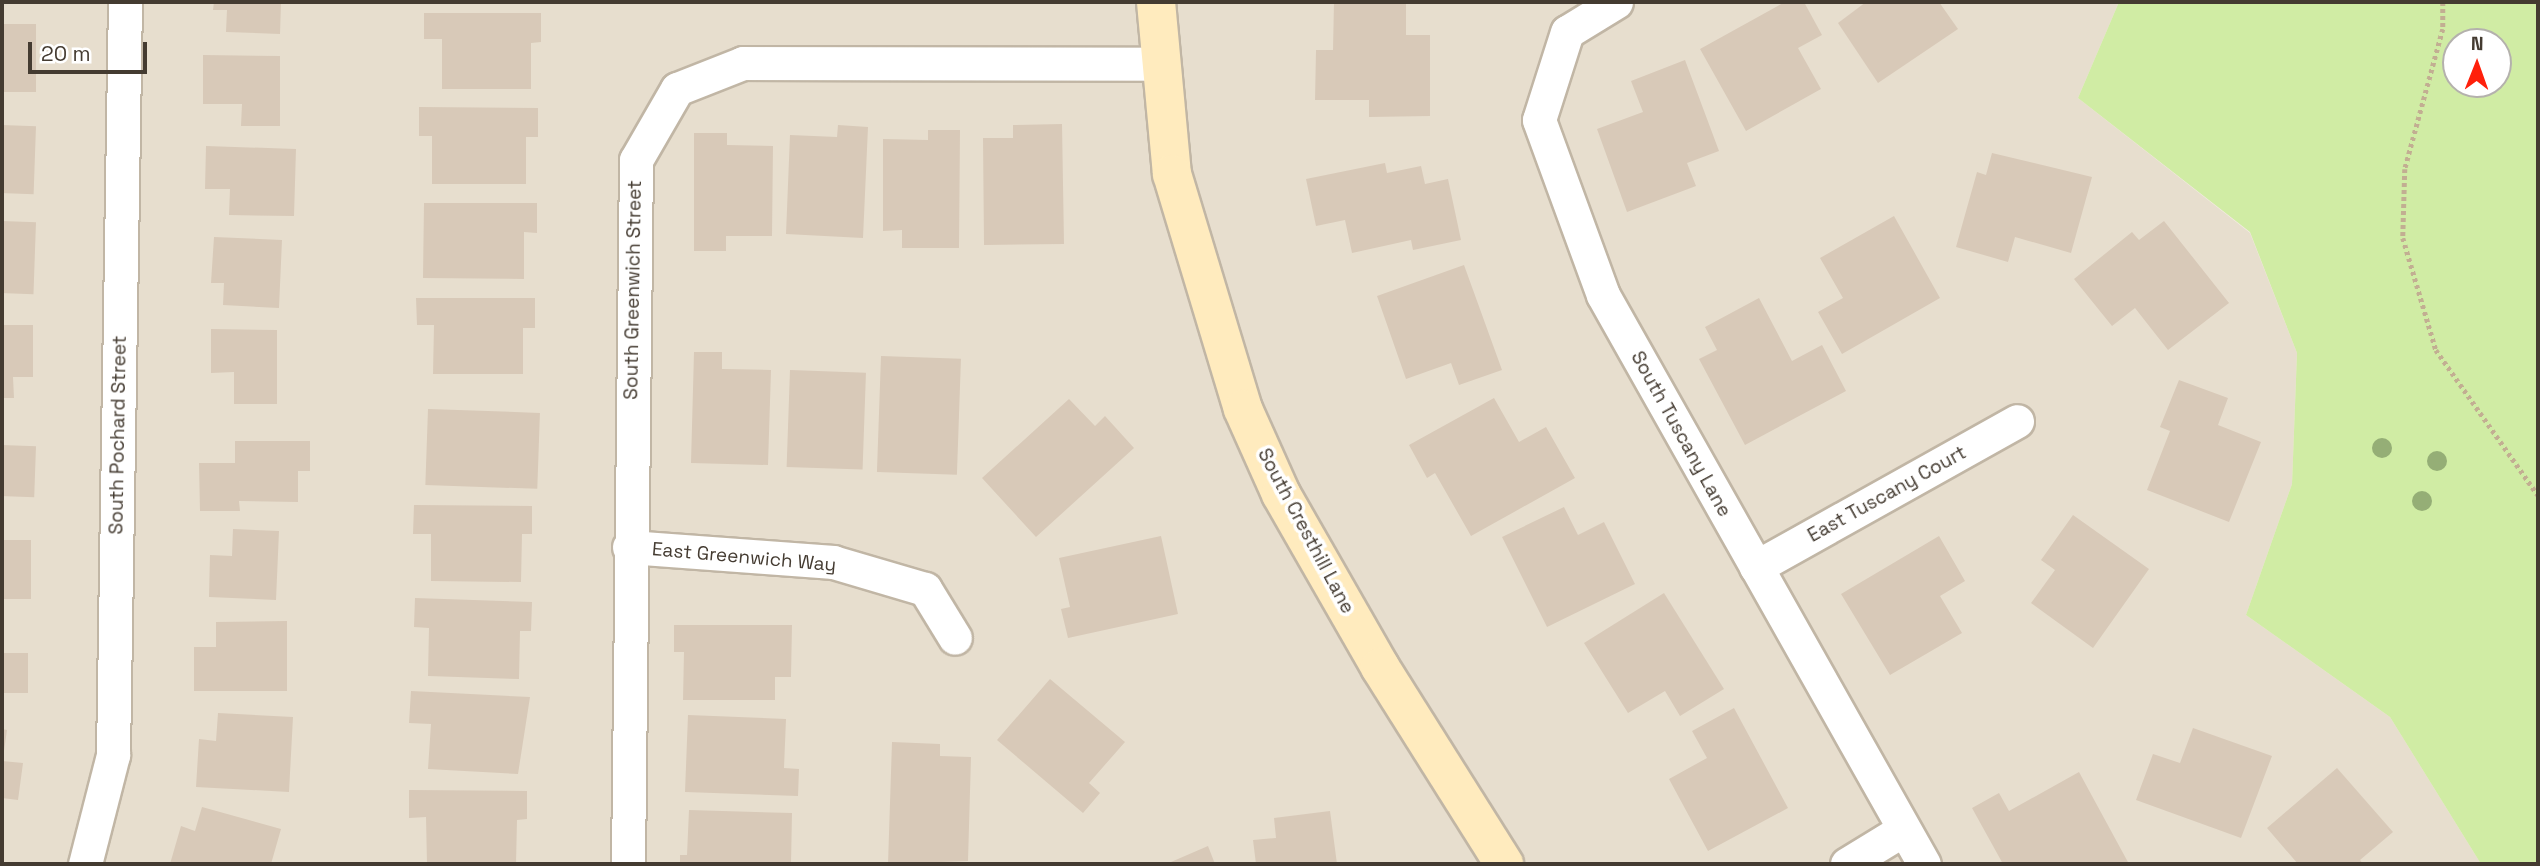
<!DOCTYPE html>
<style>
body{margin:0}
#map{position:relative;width:2540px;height:866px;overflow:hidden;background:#f3ece1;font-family:"Space Grotesk",sans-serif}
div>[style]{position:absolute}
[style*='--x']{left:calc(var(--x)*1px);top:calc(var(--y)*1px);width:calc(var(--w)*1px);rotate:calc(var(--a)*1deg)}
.residential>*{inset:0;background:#e7dece}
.green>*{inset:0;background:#d0eca4}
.building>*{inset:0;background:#d8c9b8;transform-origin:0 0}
.path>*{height:4.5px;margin-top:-2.25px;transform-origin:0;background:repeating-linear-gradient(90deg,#c2ae92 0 3.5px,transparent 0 7px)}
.roads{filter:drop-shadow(2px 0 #c1b6a5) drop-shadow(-2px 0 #c1b6a5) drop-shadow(0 2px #c1b6a5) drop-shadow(0 -2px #c1b6a5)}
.street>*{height:33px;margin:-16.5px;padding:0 16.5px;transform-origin:16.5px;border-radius:16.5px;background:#fff}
.secondary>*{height:38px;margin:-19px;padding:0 19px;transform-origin:19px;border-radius:19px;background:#ffebbe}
.trees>*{width:20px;height:20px;margin:-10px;border-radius:50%;background:#95ae76}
span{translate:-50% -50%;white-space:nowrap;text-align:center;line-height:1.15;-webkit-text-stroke:7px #fff;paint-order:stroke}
.street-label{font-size:19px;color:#443b31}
.frame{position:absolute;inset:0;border:4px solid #443b31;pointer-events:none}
.north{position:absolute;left:2442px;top:28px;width:70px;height:70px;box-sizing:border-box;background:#fff;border:2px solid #b4b1ad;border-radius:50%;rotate:1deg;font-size:19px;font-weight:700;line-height:28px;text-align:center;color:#443b31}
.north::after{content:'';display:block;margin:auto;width:24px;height:32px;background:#ff200b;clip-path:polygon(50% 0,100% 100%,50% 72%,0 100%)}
.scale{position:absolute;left:28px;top:42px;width:119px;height:32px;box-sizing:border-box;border:4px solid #443b31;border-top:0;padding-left:9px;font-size:21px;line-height:24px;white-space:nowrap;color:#443b31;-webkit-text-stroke:5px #fff;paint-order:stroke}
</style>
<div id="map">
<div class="residential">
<div style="clip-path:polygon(2px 2px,2119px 2px,2078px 98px,2250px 233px,2297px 353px,2292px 484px,2246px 615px,2390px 717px,2481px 864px,2px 864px)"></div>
</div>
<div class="green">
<div style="clip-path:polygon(evenodd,2119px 2px,2538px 2px,2538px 864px,2481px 864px,2390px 717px,2246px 615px,2292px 484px,2297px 353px,2250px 232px,2078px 98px,2119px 2px,2456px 42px,2498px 42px,2498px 84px,2456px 84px,2456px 42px)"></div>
</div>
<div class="building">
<div style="clip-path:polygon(214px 2px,281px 2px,280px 34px,226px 32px,227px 10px,213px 10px)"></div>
<div style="clip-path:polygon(1334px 2px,1406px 2px,1406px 35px,1430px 35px,1430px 116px,1369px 117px,1369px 100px,1315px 100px,1316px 50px,1333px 50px)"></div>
<div style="clip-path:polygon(1785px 2px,1804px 2px,1822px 35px,1798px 48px,1821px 89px,1746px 131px,1700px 49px)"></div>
<div style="clip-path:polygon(1939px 2px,1958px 29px,1878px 83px,1838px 23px,1866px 2px)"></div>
<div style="clip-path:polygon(424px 13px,541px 13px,541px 42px,531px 43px,531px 89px,442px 89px,442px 39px,424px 39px)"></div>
<div style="left:2px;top:24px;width:34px;height:68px"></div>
<div style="clip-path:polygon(203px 55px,280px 56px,280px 126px,241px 126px,242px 104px,203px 104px)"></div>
<div style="clip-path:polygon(1685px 60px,1719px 151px,1687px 163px,1696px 186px,1627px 212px,1597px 129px,1643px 112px,1631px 81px)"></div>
<div style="clip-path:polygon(419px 107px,538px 108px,538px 137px,526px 137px,526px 184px,432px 184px,432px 136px,419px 136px)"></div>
<div style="clip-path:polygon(1062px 124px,1064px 244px,984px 245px,983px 138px,1013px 138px,1013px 125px)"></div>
<div style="left:2px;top:125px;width:34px;height:68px;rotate:2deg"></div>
<div style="clip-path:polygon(838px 125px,868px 127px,863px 238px,786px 234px,790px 135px,837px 137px)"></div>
<div style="clip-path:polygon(928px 130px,960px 130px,959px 248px,902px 248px,902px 230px,883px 231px,883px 139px,928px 140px)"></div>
<div style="clip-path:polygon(694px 133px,727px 133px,727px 145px,773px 146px,772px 236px,726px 236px,726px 251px,694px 251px)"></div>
<div style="clip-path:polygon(206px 146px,296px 149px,294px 216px,229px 215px,230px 189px,205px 189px)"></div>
<div style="clip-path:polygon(1992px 153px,2092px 177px,2071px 253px,2015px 237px,2008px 262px,1956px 247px,1977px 172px,1986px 175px)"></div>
<div style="clip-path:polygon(1385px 163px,1387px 173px,1421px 166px,1425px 184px,1448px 179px,1461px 240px,1413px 250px,1411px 240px,1352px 253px,1345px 220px,1316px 226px,1306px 179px)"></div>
<div style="clip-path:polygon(424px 203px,537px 203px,537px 233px,524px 232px,524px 279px,423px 278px)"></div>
<div style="clip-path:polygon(1894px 216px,1940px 298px,1842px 354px,1818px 312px,1843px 298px,1820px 258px)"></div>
<div style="left:2px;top:221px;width:34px;height:72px;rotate:2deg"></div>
<div style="clip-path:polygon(2164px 221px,2229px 303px,2168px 350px,2135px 308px,2112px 326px,2074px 279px,2132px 232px,2139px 240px)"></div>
<div style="clip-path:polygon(214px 237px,282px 240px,279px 308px,223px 305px,224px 283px,211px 283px)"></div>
<div style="clip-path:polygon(1464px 265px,1502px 370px,1459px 385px,1451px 363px,1406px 379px,1377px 296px)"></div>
<div style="clip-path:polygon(416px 298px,535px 298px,535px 328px,523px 328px,523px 374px,433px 374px,434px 325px,417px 325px)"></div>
<div style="clip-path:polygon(1759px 298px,1792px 361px,1822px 345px,1846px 391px,1745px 445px,1699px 359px,1717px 350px,1705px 327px)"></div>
<div style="clip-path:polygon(2px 325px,33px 325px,33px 377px,13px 377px,14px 398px,2px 398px)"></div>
<div style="clip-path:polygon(211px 329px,277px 330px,277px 404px,234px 404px,234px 372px,211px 373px)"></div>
<div style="clip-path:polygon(694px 352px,722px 352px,722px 369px,771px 370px,768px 465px,691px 463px)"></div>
<div style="left:881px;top:356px;width:80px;height:116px;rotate:2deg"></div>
<div style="left:790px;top:370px;width:76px;height:97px;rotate:2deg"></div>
<div style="clip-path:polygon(2179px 380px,2228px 398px,2218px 425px,2261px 442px,2229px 522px,2147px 490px,2170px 431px,2160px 427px)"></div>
<div style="clip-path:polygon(1494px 398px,1519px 442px,1546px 427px,1575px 478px,1471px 536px,1435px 473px,1427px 478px,1409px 445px)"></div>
<div style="clip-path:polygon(1069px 399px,1095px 426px,1105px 416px,1134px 448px,1036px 537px,982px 478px)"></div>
<div style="left:428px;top:409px;width:112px;height:76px;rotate:2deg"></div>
<div style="clip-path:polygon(235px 441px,310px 441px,310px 471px,298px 471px,298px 502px,239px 501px,240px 511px,200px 511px,199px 463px,235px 463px)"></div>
<div style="left:2px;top:445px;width:34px;height:51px;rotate:2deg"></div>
<div style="clip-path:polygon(414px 505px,532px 506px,532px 534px,522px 534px,521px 582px,431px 581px,431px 534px,413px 534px)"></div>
<div style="clip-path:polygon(1564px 507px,1578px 535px,1604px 522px,1635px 584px,1547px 627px,1502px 537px)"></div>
<div style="clip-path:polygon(2073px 515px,2149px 569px,2093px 648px,2031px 603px,2055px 570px,2041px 560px)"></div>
<div style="clip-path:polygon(233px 529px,279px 531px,276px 600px,209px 597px,210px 555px,232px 556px)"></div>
<div style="clip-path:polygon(1161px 536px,1178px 614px,1068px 638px,1061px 609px,1070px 607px,1059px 558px)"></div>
<div style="clip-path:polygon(1939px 536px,1965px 581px,1940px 596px,1962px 633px,1890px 675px,1841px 594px)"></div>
<div style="left:2px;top:540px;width:29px;height:59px"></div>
<div style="clip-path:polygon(1664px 593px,1724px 689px,1680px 716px,1665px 691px,1628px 713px,1584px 643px)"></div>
<div style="clip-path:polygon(415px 598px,532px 602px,531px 631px,520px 631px,519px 679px,428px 676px,429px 628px,414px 627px)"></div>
<div style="clip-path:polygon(287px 621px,287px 691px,194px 691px,194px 647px,216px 647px,216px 622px)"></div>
<div style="clip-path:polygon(674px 625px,792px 625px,791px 677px,775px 677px,775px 700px,683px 700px,684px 652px,674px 652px)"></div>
<div style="left:2px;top:653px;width:26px;height:40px"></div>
<div style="clip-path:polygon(1050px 679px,1125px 742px,1089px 783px,1100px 793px,1083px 813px,997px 740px)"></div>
<div style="clip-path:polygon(411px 691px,530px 697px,518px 774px,428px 769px,431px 724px,409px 723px)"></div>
<div style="clip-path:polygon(1734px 708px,1788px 808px,1708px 851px,1669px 779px,1707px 758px,1692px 731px)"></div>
<div style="clip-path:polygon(218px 713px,293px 717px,289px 792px,196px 787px,199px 739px,216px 741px)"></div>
<div style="clip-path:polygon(688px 715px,786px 719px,784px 768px,799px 769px,798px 796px,685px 792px)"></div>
<div style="clip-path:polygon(2193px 728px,2272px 756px,2241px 838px,2136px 800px,2153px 754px,2180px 763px)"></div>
<div style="clip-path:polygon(2px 729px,7px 730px,3px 758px,2px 757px)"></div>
<div style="clip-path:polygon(892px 742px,940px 744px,940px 756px,971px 757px,968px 861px,888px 864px)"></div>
<div style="clip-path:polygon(2px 761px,23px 763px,18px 800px,2px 798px)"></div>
<div style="clip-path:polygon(2337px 768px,2393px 832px,2360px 860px,2363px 864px,2298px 864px,2267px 828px)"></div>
<div style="clip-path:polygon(2079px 772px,2129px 864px,2003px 864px,1972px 808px,1999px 793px,2009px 811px)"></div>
<div style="clip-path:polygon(409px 790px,527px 791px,527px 819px,517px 820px,516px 864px,427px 864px,426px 817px,409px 818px)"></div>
<div style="clip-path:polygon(202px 807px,281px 829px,271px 864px,170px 864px,181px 826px,195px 831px)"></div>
<div style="clip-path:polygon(689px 810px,792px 813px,791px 864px,680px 864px,680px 855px,687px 855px)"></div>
<div style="clip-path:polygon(1330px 811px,1337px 864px,1256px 864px,1253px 840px,1276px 838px,1274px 818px)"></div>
<div style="clip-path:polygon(1208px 846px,1215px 864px,1172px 864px,1171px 862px)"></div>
</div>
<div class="path">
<div style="--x:2443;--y:2;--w:27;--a:90"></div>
<div style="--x:2443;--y:29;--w:145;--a:105.2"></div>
<div style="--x:2405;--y:169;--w:69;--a:91.7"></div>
<div style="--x:2403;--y:238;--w:117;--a:73.6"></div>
<div style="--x:2436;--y:350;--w:177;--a:54.9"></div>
</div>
<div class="roads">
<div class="street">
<div style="--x:1616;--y:2;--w:57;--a:148.5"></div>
<div style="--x:1567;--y:32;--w:92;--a:107.7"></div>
<div style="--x:1539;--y:120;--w:186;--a:69.9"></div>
<div style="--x:1603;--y:295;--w:653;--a:60.57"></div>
<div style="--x:629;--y:547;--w:205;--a:4.2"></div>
<div style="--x:833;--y:562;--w:96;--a:16.4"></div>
<div style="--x:925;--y:589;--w:57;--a:58.5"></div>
<div style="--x:1756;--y:567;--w:299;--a:-29.2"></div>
<div style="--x:85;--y:864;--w:113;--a:-75.6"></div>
<div style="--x:113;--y:755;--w:753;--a:-89.09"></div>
<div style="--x:628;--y:864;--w:704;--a:-89.35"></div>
<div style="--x:636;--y:160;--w:82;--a:-60"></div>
<div style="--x:677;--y:89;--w:71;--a:-21.5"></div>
<div style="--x:743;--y:63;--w:418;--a:0.1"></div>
<div style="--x:1847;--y:864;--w:66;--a:-31.3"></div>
</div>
<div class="secondary">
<div style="--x:1156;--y:2;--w:173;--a:84.7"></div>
<div style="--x:1172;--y:174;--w:245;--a:73.2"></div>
<div style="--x:1243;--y:409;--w:93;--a:65.9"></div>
<div style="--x:1281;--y:494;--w:199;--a:60.2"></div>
<div style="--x:1380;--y:667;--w:233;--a:57.8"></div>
</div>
</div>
<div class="trees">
<div style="left:2382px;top:448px"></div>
<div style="left:2437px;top:461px"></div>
<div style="left:2422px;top:501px"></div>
</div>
<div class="street-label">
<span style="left:633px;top:290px;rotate:-89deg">South Greenwich Street</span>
<span style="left:1681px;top:434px;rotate:61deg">South Tuscany Lane</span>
<span style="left:118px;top:435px;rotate:-89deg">South Pochard Street</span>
<span style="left:1887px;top:494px;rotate:-29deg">East Tuscany Court</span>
<span style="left:1306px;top:531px;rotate:62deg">South Cresthill Lane</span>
<span style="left:744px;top:557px;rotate:5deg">East Greenwich Way</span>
</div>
<div class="frame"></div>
<div class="north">N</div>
<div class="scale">20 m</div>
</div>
